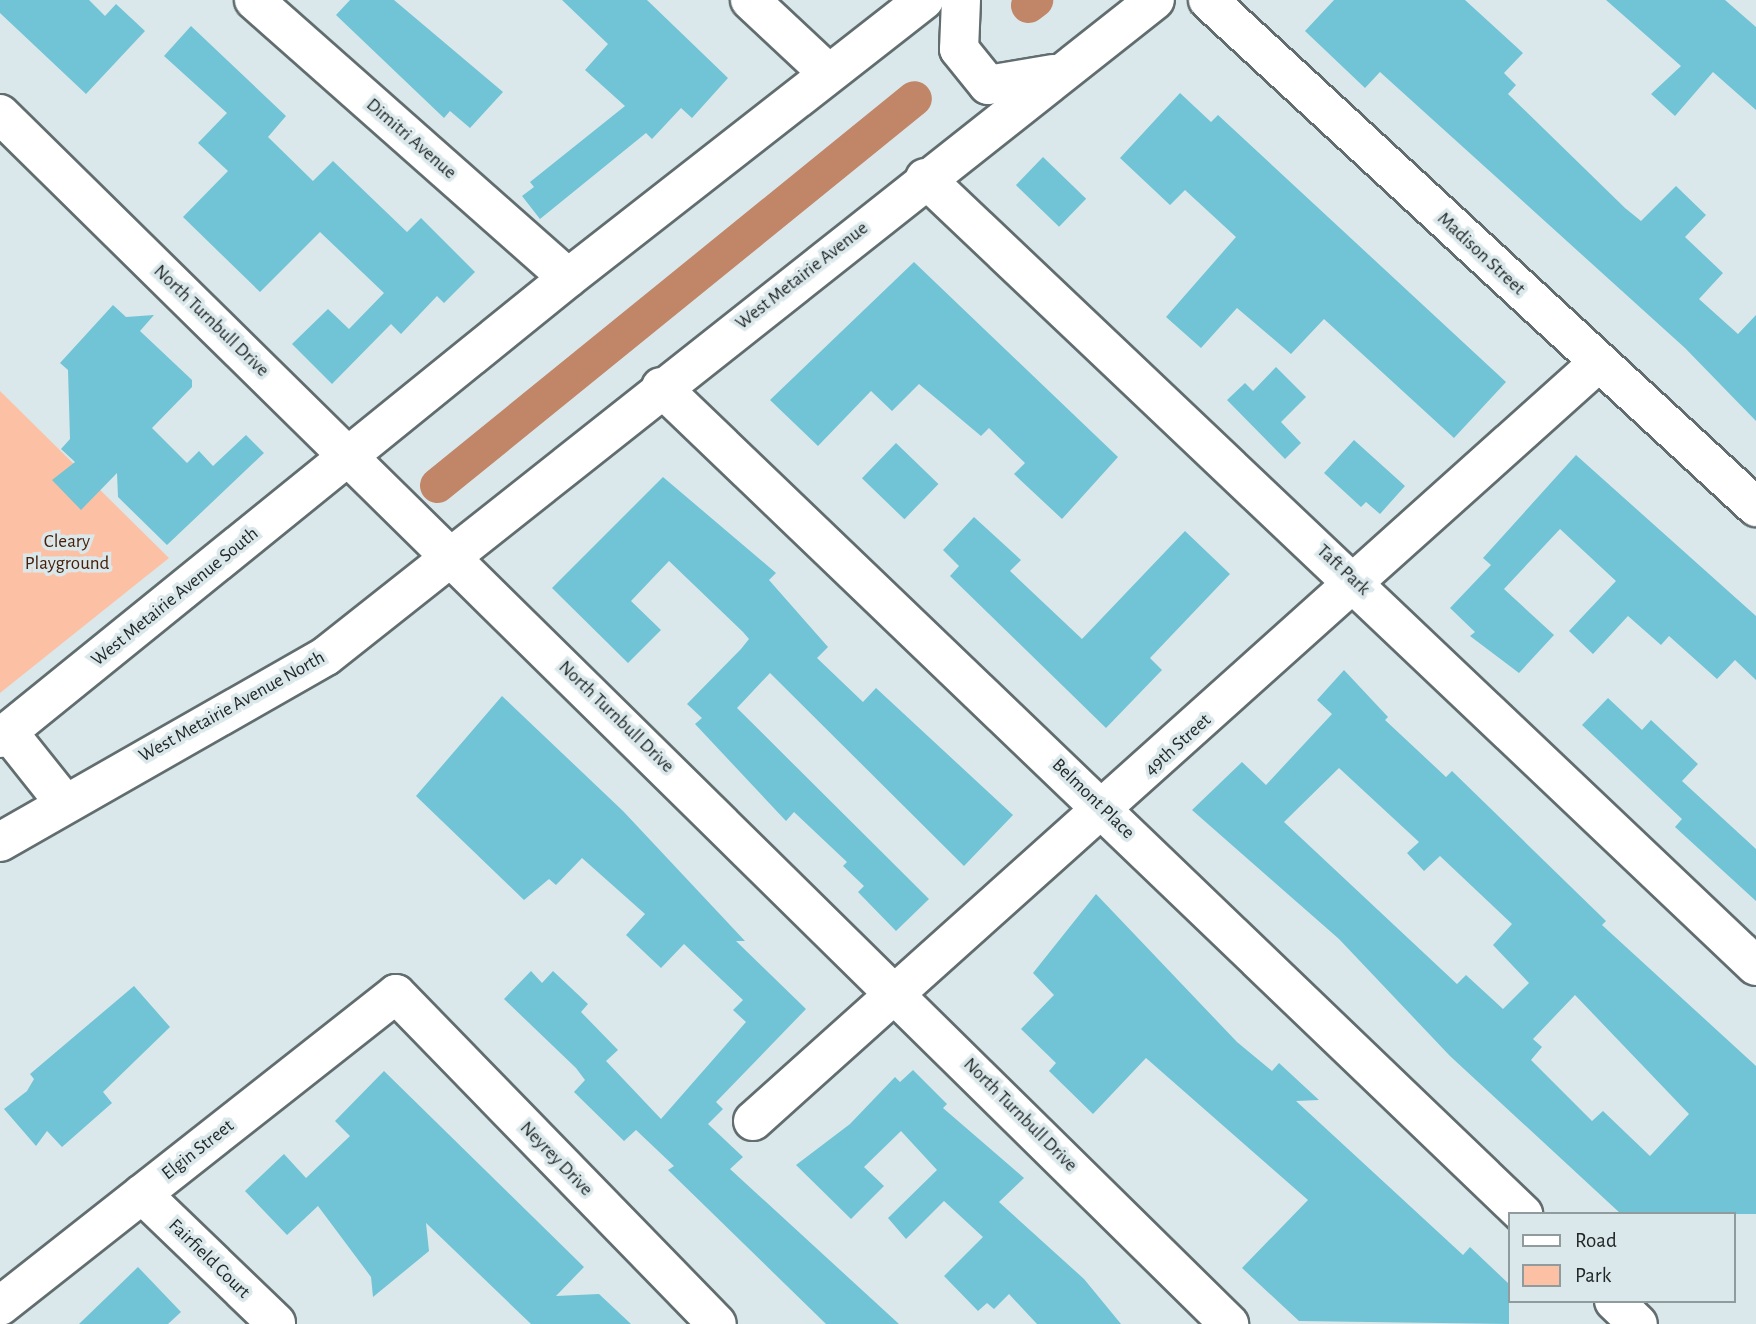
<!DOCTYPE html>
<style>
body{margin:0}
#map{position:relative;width:1756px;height:1324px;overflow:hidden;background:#dae8eb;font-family:"Alegreya Sans",sans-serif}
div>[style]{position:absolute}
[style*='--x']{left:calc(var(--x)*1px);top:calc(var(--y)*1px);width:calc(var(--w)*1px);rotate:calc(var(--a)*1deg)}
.green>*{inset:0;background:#fcc1a4}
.canal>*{height:35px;margin:-17.5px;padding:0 17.5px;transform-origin:17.5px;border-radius:17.5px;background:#c18568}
.building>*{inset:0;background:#70c4d5;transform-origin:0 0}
.roads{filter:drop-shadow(2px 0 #616d6f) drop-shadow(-2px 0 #616d6f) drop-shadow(0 2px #616d6f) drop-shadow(0 -2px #616d6f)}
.minor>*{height:38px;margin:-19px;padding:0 19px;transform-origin:19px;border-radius:19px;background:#fff}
.secondary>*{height:38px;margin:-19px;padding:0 19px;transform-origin:19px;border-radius:19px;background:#fff}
span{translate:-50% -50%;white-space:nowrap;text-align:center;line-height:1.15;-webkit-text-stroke:7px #dae8eb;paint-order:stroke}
.street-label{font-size:19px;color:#222728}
.park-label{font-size:19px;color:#48200a}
.legend{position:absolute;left:1508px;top:1212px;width:228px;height:91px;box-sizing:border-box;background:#dae8eb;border:2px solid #909b9d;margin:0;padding:9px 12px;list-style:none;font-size:21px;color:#222728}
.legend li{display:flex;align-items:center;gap:14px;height:35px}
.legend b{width:35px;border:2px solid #909b9d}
</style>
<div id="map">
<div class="green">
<div style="clip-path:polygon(0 391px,169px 558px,0 693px)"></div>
</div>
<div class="canal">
<div style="--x:1028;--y:5;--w:9;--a:-36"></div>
<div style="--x:437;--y:485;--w:614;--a:-39.05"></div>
</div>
<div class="building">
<div style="clip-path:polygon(0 0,89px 0,105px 16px,116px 4px,145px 31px,86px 94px,0 13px)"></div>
<div style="clip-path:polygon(350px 0,394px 0,503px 92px,470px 128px,450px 111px,444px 118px,336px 15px)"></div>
<div style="clip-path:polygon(562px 0,647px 0,728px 78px,692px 118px,681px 108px,652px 139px,646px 133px,540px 219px,522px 196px,534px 187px,530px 182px,625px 106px,585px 70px,608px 44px)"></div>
<div style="clip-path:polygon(1334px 0,1465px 0,1523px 53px,1504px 73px,1516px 85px,1508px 94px,1625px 208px,1641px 221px,1676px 186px,1706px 215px,1685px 237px,1723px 273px,1699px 299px,1738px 334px,1756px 315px,1756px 421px,1685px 348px,1380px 72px,1365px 88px,1305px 31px)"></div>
<div style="clip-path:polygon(1606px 0,1725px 0,1756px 27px,1756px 110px,1713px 72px,1675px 116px,1651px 94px,1681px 66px)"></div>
<div style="clip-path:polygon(191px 26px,286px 116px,268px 137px,313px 181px,333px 161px,407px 232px,421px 218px,475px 272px,444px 303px,437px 296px,401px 334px,391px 324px,332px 384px,292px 344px,328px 309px,349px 329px,384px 293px,320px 232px,260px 292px,183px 217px,228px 171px,198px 143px,227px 113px,164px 56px)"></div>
<div style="clip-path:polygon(1180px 93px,1211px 122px,1218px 115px,1506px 382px,1454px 438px,1324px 319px,1291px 354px,1237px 308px,1201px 348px,1166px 317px,1236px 237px,1185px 190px,1170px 205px,1120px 158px)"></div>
<div style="left:1043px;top:157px;width:60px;height:39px;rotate:44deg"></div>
<div style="clip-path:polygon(914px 262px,1118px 457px,1062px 519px,1014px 474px,1025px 463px,989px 428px,981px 436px,919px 384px,892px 411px,871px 391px,818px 446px,770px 400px)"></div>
<div style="clip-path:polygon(113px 305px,126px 317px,154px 315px,140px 331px,192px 380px,192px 387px,152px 428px,187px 463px,199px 451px,213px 466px,246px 435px,264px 453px,167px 545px,118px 497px,117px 473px,81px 510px,52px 480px,75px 462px,61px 449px,70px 439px,68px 370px,60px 363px)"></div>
<div style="clip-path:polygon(1276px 367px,1306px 397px,1281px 422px,1301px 443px,1285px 459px,1227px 400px,1245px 383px,1253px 391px)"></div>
<div style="clip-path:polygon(1354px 440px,1405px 486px,1380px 514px,1366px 502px,1361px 507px,1324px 473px)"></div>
<div style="left:896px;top:443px;width:59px;height:49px;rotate:44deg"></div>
<div style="clip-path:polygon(1576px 455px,1756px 616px,1756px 680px,1735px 660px,1717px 679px,1669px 636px,1661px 645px,1628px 616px,1593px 654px,1569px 631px,1616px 581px,1560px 529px,1504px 589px,1554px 635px,1519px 673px,1470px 636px,1475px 632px,1450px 608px,1491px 565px,1483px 558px)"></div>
<div style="clip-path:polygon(663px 477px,776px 573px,769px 580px,828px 647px,817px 658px,863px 702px,876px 688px,1013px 815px,964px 866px,770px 673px,737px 708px,929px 899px,896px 931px,858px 892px,864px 886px,843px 866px,847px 862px,794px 812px,786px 821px,695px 724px,702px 718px,687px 704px,741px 649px,749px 639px,743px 632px,669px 561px,631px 601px,661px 630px,628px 663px,552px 588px)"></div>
<div style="clip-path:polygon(974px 517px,1021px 560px,1010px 571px,1082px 639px,1185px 531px,1230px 574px,1150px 658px,1162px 670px,1106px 728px,950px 576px,959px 566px,943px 550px)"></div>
<div style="clip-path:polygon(evenodd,1344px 670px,1388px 717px,1385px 720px,1446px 777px,1452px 771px,1606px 921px,1602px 925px,1756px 1066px,1756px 1214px,1621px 1214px,1450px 1056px,1339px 939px,1192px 810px,1242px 762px,1266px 785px,1332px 714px,1317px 700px,1344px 670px,1339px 768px,1419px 842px,1407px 853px,1424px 871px,1440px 856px,1512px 924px,1493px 945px,1529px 983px,1503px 1009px,1466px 975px,1457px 984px,1284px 822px,1339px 768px,1344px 670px,1575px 995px,1689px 1114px,1650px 1156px,1603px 1111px,1592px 1121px,1531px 1060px,1542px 1047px,1533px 1039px,1575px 995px)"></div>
<div style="clip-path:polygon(502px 696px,623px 811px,745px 941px,736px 941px,806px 1009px,716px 1102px,723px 1109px,708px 1124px,743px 1157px,730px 1169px,899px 1324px,826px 1324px,668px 1170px,674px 1166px,636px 1130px,624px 1141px,574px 1092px,585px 1080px,576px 1068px,504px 999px,531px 971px,542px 983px,553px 971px,588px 1004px,581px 1012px,618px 1050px,606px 1061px,661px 1119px,746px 1022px,733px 1010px,743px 1000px,684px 944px,661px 968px,626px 935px,645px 914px,582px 858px,556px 885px,549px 879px,524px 900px,416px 796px)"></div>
<div style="clip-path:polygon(1608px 698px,1642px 730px,1651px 720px,1698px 764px,1682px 781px,1756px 849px,1756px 901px,1675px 827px,1682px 819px,1582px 725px)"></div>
<div style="clip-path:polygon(1096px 894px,1237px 1042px,1272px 1071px,1279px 1063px,1319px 1100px,1296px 1101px,1463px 1255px,1470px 1247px,1509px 1284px,1509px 1324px,1299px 1321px,1242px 1268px,1308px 1200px,1146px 1058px,1093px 1114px,1049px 1071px,1056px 1063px,1021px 1029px,1054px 995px,1033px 973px)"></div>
<div style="clip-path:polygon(134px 986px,170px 1027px,103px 1092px,112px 1103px,62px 1147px,47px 1131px,36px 1146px,4px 1109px,27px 1091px,34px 1079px,30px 1074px)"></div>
<div style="clip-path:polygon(913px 1070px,947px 1104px,943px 1108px,1024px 1178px,999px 1202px,1084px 1279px,1121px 1324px,1037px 1324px,1009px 1294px,994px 1309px,987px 1303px,978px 1311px,944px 1276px,983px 1237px,944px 1201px,906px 1239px,888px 1218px,937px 1170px,901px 1131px,864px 1167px,884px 1186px,851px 1219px,796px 1165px,850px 1124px,895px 1077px,900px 1082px)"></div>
<div style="clip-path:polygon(384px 1071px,584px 1267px,556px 1296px,599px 1294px,631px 1324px,531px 1324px,426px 1223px,429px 1251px,373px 1297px,371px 1277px,318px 1206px,287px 1235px,245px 1191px,284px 1154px,306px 1178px,350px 1136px,335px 1121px)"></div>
<div style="clip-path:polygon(138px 1267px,181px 1312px,168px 1324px,79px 1324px)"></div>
</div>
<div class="roads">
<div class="minor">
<div style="--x:254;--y:0;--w:419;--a:41.5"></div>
<div style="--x:750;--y:0;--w:107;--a:43.1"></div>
<div style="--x:1208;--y:0;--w:747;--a:42.77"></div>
<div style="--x:0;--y:114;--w:1725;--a:44.55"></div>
<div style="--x:925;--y:178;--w:1145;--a:43.48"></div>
<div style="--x:661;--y:387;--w:1195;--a:43.81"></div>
<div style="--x:753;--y:1121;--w:1135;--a:-41.89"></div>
<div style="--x:142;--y:1194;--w:186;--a:43.9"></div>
<div style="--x:1614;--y:1301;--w:33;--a:44"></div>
<div style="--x:0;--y:1306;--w:504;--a:-38.23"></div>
<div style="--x:396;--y:994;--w:460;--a:45.8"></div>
</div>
<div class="secondary">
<div style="--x:961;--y:0;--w:49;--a:92.3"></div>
<div style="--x:959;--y:49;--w:46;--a:51.1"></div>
<div style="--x:988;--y:85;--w:66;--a:-9.6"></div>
<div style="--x:8;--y:732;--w:88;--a:51.4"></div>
<div style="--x:0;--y:738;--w:731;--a:-39"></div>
<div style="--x:568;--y:278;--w:452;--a:-38"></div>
<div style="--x:0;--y:842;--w:375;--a:-29.7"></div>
<div style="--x:326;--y:656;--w:1057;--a:-38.36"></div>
</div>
</div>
<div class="street-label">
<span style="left:411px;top:139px;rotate:41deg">Dimitri Avenue</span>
<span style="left:1481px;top:254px;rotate:43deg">Madison Street</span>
<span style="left:802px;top:276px;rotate:-38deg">West Metairie Avenue</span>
<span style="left:211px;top:321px;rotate:44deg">North Turnbull Drive</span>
<span style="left:1343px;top:570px;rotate:43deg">Taft Park</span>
<span style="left:175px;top:597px;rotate:-39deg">West Metairie Avenue South</span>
<span style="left:232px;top:707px;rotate:-29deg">West Metairie Avenue North</span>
<span style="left:616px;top:717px;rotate:44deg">North Turnbull Drive</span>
<span style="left:1178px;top:745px;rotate:-42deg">49th Street</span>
<span style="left:1093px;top:799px;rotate:44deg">Belmont Place</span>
<span style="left:1020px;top:1115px;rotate:45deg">North Turnbull Drive</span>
<span style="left:198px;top:1150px;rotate:-38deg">Elgin Street</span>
<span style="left:556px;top:1159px;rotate:46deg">Neyrey Drive</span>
<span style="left:209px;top:1259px;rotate:44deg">Fairfield Court</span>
</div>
<div class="park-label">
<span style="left:67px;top:553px">Cleary<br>Playground</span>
</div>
<ul class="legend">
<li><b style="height:9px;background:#fff"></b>Road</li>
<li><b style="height:19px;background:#fcc1a4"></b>Park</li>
</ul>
</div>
